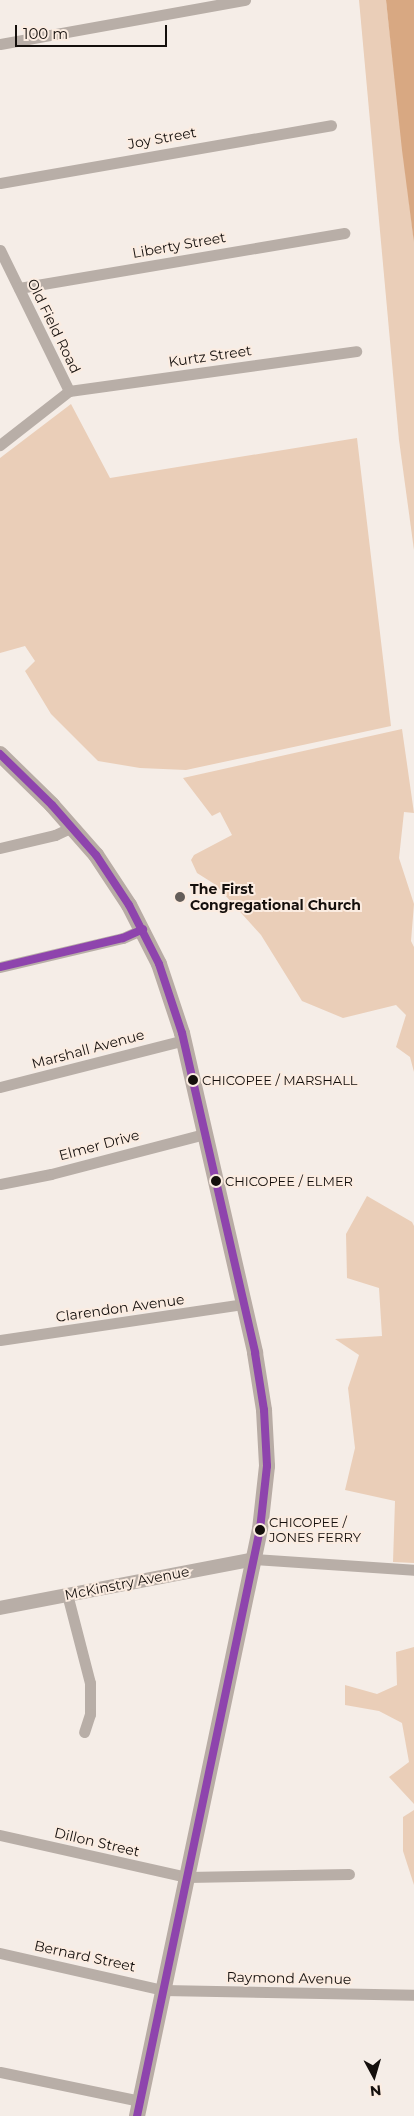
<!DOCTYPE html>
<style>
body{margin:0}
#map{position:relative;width:414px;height:2116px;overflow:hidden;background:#f5ede7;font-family:Montserrat,sans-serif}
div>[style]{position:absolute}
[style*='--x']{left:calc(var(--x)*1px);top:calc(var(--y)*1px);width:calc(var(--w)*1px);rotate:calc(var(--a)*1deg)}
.green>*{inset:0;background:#eaceb8}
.water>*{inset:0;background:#d8a882}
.minor>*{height:11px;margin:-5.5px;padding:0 5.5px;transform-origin:5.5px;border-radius:5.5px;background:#b8aea7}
.tertiary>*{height:14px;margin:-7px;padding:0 7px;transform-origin:7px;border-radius:7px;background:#b8aea7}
.secondary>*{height:16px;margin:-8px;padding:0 8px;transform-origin:8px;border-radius:8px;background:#b8aca5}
.bus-1>*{height:8px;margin:-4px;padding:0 4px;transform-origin:4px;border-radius:4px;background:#8e44ad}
.dots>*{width:14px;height:14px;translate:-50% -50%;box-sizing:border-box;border:2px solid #fbece1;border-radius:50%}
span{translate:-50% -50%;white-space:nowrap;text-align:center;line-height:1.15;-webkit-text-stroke:4px #fbece1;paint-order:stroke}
.bus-label{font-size:13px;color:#140f0c}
.left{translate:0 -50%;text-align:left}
.street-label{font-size:14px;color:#140f0c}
.poi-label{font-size:14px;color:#140f0c;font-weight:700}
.north{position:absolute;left:349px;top:2051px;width:50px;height:50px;-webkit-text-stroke:4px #fbece1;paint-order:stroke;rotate:174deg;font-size:14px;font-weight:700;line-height:20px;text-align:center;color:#140f0c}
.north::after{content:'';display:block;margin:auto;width:18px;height:22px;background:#140f0c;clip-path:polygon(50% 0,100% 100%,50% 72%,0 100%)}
.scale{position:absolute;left:15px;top:25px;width:152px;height:22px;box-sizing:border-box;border:2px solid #140f0c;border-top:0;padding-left:6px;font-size:15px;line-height:18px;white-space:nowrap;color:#140f0c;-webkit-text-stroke:4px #fbece1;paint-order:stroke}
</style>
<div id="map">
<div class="green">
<div style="clip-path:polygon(359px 0,386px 0,414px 243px,414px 550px,399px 440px)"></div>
<div style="clip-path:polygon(71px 404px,110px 478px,357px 438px,391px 726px,186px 770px,140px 768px,98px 761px,51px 714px,25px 671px,35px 661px,25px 646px,0 653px,0 458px)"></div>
<div style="clip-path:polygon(402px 729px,414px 813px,404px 812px,399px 858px,414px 904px,411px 941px,414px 947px,414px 1072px,410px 1057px,396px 1047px,406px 1015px,396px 1005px,343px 1018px,302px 1001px,261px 935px,216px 885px,197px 873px,191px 860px,194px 855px,232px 835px,220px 812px,212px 816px,183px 778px)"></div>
<div style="clip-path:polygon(367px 1196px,412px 1222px,414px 1226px,414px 1563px,393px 1562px,395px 1501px,345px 1490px,355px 1448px,348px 1388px,359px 1355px,335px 1339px,382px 1336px,379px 1288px,347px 1278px,346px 1234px)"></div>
<div style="clip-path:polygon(414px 1647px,414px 1804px,389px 1777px,409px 1762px,402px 1723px,379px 1711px,345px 1705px,345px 1685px,377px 1694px,397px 1685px,396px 1652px)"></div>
<div style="clip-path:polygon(414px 1810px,414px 1885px,403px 1851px,403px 1817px)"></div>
</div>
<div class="water">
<div style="clip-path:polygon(386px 0,414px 0,414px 243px,402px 150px)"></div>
</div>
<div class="minor">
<div style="--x:0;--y:44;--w:249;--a:-10.2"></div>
<div style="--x:0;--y:183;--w:336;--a:-9.9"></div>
<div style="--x:0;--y:250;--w:157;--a:63.9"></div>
<div style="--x:69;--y:391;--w:88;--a:142"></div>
<div style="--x:19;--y:288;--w:330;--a:-9.6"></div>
<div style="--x:69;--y:391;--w:290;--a:-7.9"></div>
<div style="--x:0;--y:848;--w:57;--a:-13.3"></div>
<div style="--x:55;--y:835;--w:19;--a:-25"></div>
<div style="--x:0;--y:967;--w:126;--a:-13.3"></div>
<div style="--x:123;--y:938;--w:22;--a:-24"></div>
<div style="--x:0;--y:1087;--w:190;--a:-14.3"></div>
<div style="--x:0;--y:1184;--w:52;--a:-11.1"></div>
<div style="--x:51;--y:1174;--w:159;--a:-14.6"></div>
<div style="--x:0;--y:1340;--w:247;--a:-8.4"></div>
<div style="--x:254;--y:1559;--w:160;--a:3.9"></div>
<div style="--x:67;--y:1594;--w:92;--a:75.5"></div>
<div style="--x:90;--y:1683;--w:31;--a:90"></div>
<div style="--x:90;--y:1714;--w:19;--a:108"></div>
<div style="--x:0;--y:1835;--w:192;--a:12.7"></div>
<div style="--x:187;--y:1877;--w:162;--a:-1.1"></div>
<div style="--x:0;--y:1953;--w:167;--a:12.8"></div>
<div style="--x:163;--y:1990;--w:251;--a:1.1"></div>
<div style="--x:0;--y:2072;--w:143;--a:11.7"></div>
</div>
<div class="tertiary">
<div style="--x:0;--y:1608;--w:259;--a:-10.9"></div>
</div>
<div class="secondary">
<div style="--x:0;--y:754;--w:73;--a:44.4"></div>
<div style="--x:52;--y:805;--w:67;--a:48.7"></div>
<div style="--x:96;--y:855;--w:60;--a:56.6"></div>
<div style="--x:129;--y:905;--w:66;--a:63"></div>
<div style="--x:159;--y:964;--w:73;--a:71.6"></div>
<div style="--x:182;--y:1033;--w:328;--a:77.1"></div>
<div style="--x:255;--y:1353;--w:58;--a:81"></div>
<div style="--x:264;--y:1410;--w:56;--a:86.9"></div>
<div style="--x:267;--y:1466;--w:63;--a:96.3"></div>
<div style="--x:260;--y:1529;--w:600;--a:101.83"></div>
</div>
<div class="bus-1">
<div style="--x:0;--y:754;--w:73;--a:44.4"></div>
<div style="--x:52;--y:805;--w:67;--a:48.7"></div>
<div style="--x:96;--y:855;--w:60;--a:56.6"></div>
<div style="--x:129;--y:905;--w:66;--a:63"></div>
<div style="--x:159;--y:964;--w:73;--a:71.6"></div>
<div style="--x:182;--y:1033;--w:328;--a:77.1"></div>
<div style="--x:255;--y:1353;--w:58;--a:81"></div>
<div style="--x:264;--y:1410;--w:56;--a:86.9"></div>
<div style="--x:267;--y:1466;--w:63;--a:96.3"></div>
<div style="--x:260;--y:1529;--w:600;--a:101.83"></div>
<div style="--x:0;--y:967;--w:126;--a:-13.3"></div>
<div style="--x:123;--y:938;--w:22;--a:-24"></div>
</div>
<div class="dots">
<div style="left:180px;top:897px;background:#635d59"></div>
<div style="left:193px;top:1080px;background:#140f0c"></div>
<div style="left:216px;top:1181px;background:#140f0c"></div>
<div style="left:260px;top:1530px;background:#140f0c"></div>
</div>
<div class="bus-label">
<span class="left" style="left:202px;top:1080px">CHICOPEE / MARSHALL</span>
<span class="left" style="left:225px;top:1181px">CHICOPEE / ELMER</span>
<span class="left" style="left:269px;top:1530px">CHICOPEE /<br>JONES FERRY</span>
</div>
<div class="street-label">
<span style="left:162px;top:138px;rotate:-10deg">Joy Street</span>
<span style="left:179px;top:245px;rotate:-10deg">Liberty Street</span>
<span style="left:54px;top:326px;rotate:64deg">Old Field Road</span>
<span style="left:210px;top:356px;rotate:-8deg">Kurtz Street</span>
<span style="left:88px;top:1049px;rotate:-15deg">Marshall Avenue</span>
<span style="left:99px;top:1145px;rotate:-15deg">Elmer Drive</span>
<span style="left:120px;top:1308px;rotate:-8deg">Clarendon Avenue</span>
<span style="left:127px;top:1583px;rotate:-11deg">McKinstry Avenue</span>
<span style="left:97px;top:1842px;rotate:13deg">Dillon Street</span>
<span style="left:85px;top:1956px;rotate:12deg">Bernard Street</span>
<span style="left:289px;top:1978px;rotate:1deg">Raymond Avenue</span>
</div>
<div class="poi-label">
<span class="left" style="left:190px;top:897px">The First<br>Congregational Church</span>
</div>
<div class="north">N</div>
<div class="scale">100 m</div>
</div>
